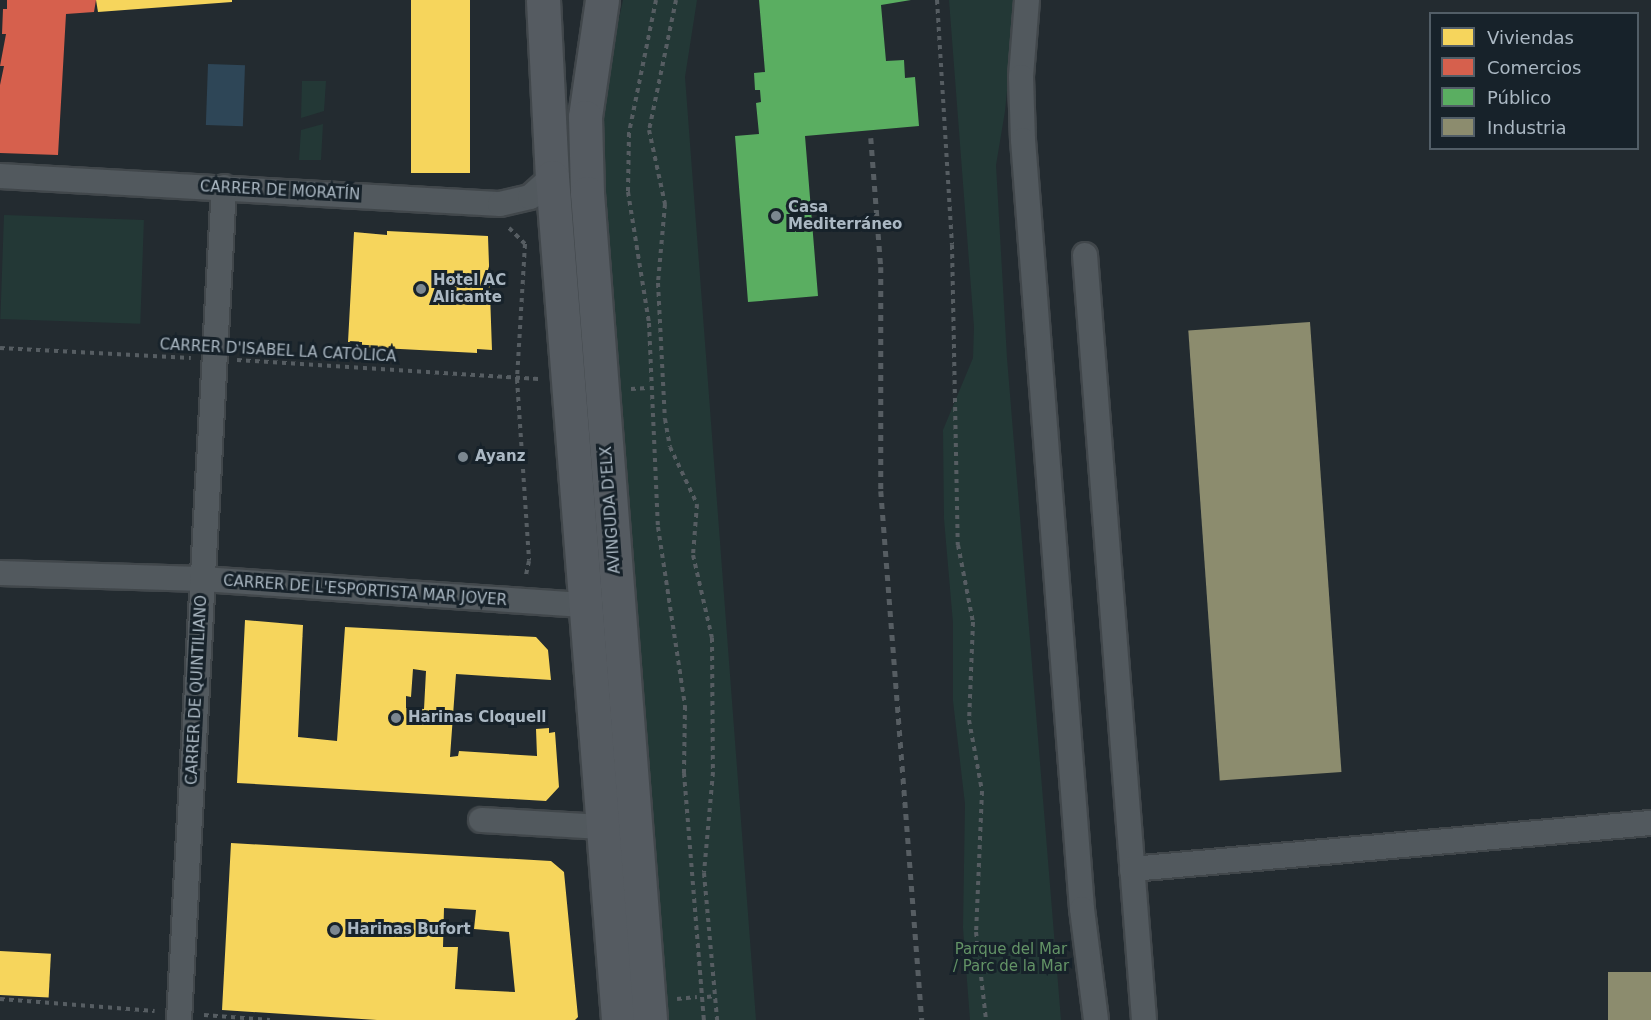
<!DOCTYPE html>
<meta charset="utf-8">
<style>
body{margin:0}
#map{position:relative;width:1651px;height:1020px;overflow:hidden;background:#232b30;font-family:"DejaVu Sans",sans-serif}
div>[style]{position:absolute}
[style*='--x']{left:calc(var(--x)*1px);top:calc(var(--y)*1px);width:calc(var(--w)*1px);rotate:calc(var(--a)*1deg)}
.green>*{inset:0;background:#233836;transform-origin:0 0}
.water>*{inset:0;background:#2e4657;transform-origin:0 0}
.homes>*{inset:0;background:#f6d55c;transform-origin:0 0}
.shops>*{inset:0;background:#d6604d}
.public>*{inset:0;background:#5aae61}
.industry>*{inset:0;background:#8c8c6e;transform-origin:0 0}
.path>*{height:4px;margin-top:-2px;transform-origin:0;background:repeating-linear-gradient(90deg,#565d62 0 4.5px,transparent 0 9px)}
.roads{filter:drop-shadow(2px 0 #41474b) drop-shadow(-2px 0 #41474b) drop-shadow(0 2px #41474b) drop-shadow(0 -2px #41474b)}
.minor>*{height:24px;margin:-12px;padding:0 12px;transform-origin:12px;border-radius:12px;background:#52595e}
.primary>*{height:33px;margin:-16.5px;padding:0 16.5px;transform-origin:16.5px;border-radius:16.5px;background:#555b61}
.rail>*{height:4.5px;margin-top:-2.25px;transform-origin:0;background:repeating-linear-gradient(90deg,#565d62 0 6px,transparent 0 12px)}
.dots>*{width:16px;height:16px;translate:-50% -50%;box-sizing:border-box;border:3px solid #17222a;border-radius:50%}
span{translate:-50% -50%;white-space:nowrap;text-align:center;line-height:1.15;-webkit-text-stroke:6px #17222a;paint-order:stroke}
.street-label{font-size:15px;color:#abb8c3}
.poi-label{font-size:15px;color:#abb8c3;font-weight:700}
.left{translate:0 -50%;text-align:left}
.park-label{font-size:15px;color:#639366}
.legend{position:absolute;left:1429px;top:12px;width:210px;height:138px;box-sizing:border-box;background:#17222a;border:2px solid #525e67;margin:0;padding:8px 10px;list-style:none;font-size:18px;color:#abb8c3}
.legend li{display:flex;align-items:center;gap:12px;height:30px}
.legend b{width:30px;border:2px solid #525e67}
</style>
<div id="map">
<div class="green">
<div style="clip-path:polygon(623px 0,697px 0,685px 77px,756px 1020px,664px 1020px,597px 163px,604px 87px)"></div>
<div style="clip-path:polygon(949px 0,1016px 0,1005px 111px,996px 165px,1007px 358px,1061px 1020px,970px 1020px,963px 928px,965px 804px,953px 701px,953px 623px,944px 519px,943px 430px,973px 358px,974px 327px)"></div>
<div style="clip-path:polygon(302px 81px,326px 81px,324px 111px,301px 118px)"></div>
<div style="clip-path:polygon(323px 124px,321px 160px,299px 160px,301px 130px)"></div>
<div style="left:4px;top:215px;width:140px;height:104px;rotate:2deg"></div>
</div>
<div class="water">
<div style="left:208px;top:64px;width:37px;height:61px;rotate:2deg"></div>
</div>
<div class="homes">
<div style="clip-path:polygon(96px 0,232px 0,232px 2px,98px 12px)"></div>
<div style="left:411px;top:0;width:59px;height:173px"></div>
<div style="clip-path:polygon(387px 231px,488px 236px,492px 350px,477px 349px,477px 353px,362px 347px,362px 342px,348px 342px,354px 232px,387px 235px)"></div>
<div style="clip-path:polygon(evenodd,245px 620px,303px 625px,298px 737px,337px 741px,345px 627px,536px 637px,548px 650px,551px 680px,456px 674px,450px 757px,458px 756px,459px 751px,537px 756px,536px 729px,549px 728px,549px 733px,555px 732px,559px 787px,546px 801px,237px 783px,245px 620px,413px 669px,426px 671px,424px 709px,406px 708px,406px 696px,411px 697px,413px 669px)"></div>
<div style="clip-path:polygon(evenodd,231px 843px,551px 861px,564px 872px,578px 1017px,575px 1020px,377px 1020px,222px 1010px,231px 843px,444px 908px,476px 910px,474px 929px,509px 932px,515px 992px,455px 989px,458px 947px,443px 947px,444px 908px)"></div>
<div style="left:0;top:951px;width:51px;height:44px;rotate:3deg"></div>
</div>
<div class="shops">
<div style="clip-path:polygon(7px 0,96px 0,94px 12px,66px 14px,58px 155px,0 153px,0 85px,4px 66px,0 66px,6px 34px,2px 34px,3px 9px,7px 9px)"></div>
</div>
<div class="public">
<div style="clip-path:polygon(759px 0,911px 0,881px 5px,886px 61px,904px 60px,905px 78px,915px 77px,919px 126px,805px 136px,818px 296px,748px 302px,735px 136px,759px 134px,756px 103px,761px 102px,760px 90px,755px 90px,754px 73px,765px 72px)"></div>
</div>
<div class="industry">
<div style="left:1310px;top:322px;width:451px;height:122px;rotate:86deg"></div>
<div style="left:1651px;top:972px;width:48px;height:43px;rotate:90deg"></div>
</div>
<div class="path">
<div style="--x:656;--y:0;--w:136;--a:101.5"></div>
<div style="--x:629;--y:133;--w:59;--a:91"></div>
<div style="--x:628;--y:192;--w:133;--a:80.9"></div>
<div style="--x:649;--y:323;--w:204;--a:87.5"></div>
<div style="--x:658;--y:527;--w:181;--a:81.4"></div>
<div style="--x:685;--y:706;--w:67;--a:90.9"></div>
<div style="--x:684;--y:773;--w:248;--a:85.4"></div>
<div style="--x:676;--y:0;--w:133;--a:101.7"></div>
<div style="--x:649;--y:130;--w:76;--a:77.8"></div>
<div style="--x:665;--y:204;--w:79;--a:95.1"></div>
<div style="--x:658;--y:283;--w:136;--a:87.1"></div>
<div style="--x:665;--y:419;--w:28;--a:80"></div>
<div style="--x:670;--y:447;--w:63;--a:64.7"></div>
<div style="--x:697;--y:504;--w:51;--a:94.5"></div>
<div style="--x:693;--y:555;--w:85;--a:77.1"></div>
<div style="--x:712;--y:638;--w:134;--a:89.6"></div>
<div style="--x:713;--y:772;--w:101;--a:95.1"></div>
<div style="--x:704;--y:873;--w:148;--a:84.9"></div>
<div style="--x:937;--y:0;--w:245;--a:86.5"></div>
<div style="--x:952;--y:245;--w:300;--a:88.9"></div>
<div style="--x:958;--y:545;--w:78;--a:79"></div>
<div style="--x:973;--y:622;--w:98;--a:92.3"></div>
<div style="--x:969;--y:720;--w:72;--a:79.6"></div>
<div style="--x:982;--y:791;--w:141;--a:92.4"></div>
<div style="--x:976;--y:932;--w:89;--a:83.5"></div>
<div style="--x:509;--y:228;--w:23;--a:45"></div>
<div style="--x:525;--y:244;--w:135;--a:93.4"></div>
<div style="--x:517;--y:379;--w:182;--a:86.2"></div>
<div style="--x:529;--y:561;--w:14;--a:102"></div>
<div style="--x:0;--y:348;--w:191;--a:3"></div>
<div style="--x:237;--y:360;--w:302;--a:3.6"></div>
<div style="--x:631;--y:389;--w:17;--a:-3"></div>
<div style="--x:707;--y:997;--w:8;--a:-7"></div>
<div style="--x:0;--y:999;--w:155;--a:4.4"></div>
<div style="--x:677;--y:999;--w:20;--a:-6"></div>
<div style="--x:204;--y:1015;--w:66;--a:4.3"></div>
</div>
<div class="roads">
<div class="minor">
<div style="--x:1027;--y:0;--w:77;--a:94.5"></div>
<div style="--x:1021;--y:77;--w:63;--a:88.2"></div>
<div style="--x:1023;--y:140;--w:771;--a:85.61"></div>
<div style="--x:1082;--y:909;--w:112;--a:82.8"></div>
<div style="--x:0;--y:176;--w:501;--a:3.21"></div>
<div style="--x:500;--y:204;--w:31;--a:-13"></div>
<div style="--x:530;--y:197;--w:30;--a:-42"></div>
<div style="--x:1085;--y:255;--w:767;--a:85.59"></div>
<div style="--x:0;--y:573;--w:202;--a:1.7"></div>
<div style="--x:202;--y:579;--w:385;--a:3.9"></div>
<div style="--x:481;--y:820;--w:122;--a:3.3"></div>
<div style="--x:1132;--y:869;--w:521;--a:-5.07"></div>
<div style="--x:179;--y:1020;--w:834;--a:-86.91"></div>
</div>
<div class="primary">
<div style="--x:543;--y:0;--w:177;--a:87.1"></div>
<div style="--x:552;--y:177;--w:846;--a:85.52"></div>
<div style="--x:602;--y:0;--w:118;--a:98.3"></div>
<div style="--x:585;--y:117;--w:76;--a:88.5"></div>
<div style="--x:587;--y:193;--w:829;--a:85.64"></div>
</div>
</div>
<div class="rail">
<div style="--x:871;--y:138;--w:129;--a:85.6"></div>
<div style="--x:881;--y:267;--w:224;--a:90"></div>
<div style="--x:881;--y:491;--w:531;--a:85.57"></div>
</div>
<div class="dots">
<div style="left:776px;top:216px;background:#7b8790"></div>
<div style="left:421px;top:289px;background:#7b8790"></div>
<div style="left:463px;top:457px;background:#7b8790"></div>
<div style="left:396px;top:718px;background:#7b8790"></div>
<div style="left:335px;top:930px;background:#7b8790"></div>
</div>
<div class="street-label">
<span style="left:280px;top:191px;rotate:3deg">CARRER DE MORATÍN</span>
<span style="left:278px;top:351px;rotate:3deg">CARRER D'ISABEL LA CATÒLICA</span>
<span style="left:611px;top:510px;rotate:-94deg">AVINGUDA D'ELX</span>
<span style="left:365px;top:591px;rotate:4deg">CARRER DE L'ESPORTISTA MAR JOVER</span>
<span style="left:197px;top:690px;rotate:-87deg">CARRER DE QUINTILIANO</span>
</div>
<div class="poi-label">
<span class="left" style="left:788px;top:216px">Casa<br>Mediterráneo</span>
<span class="left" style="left:433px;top:289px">Hotel AC<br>Alicante</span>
<span class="left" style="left:475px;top:457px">Ayanz</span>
<span class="left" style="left:408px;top:718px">Harinas Cloquell</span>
<span class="left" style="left:347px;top:930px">Harinas Bufort</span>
</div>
<div class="park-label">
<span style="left:1011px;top:958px">Parque del Mar<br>/ Parc de la Mar</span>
</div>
<ul class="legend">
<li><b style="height:16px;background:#f6d55c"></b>Viviendas</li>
<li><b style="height:16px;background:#d6604d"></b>Comercios</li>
<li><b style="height:16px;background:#5aae61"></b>Público</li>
<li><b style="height:16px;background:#8c8c6e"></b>Industria</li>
</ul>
</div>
